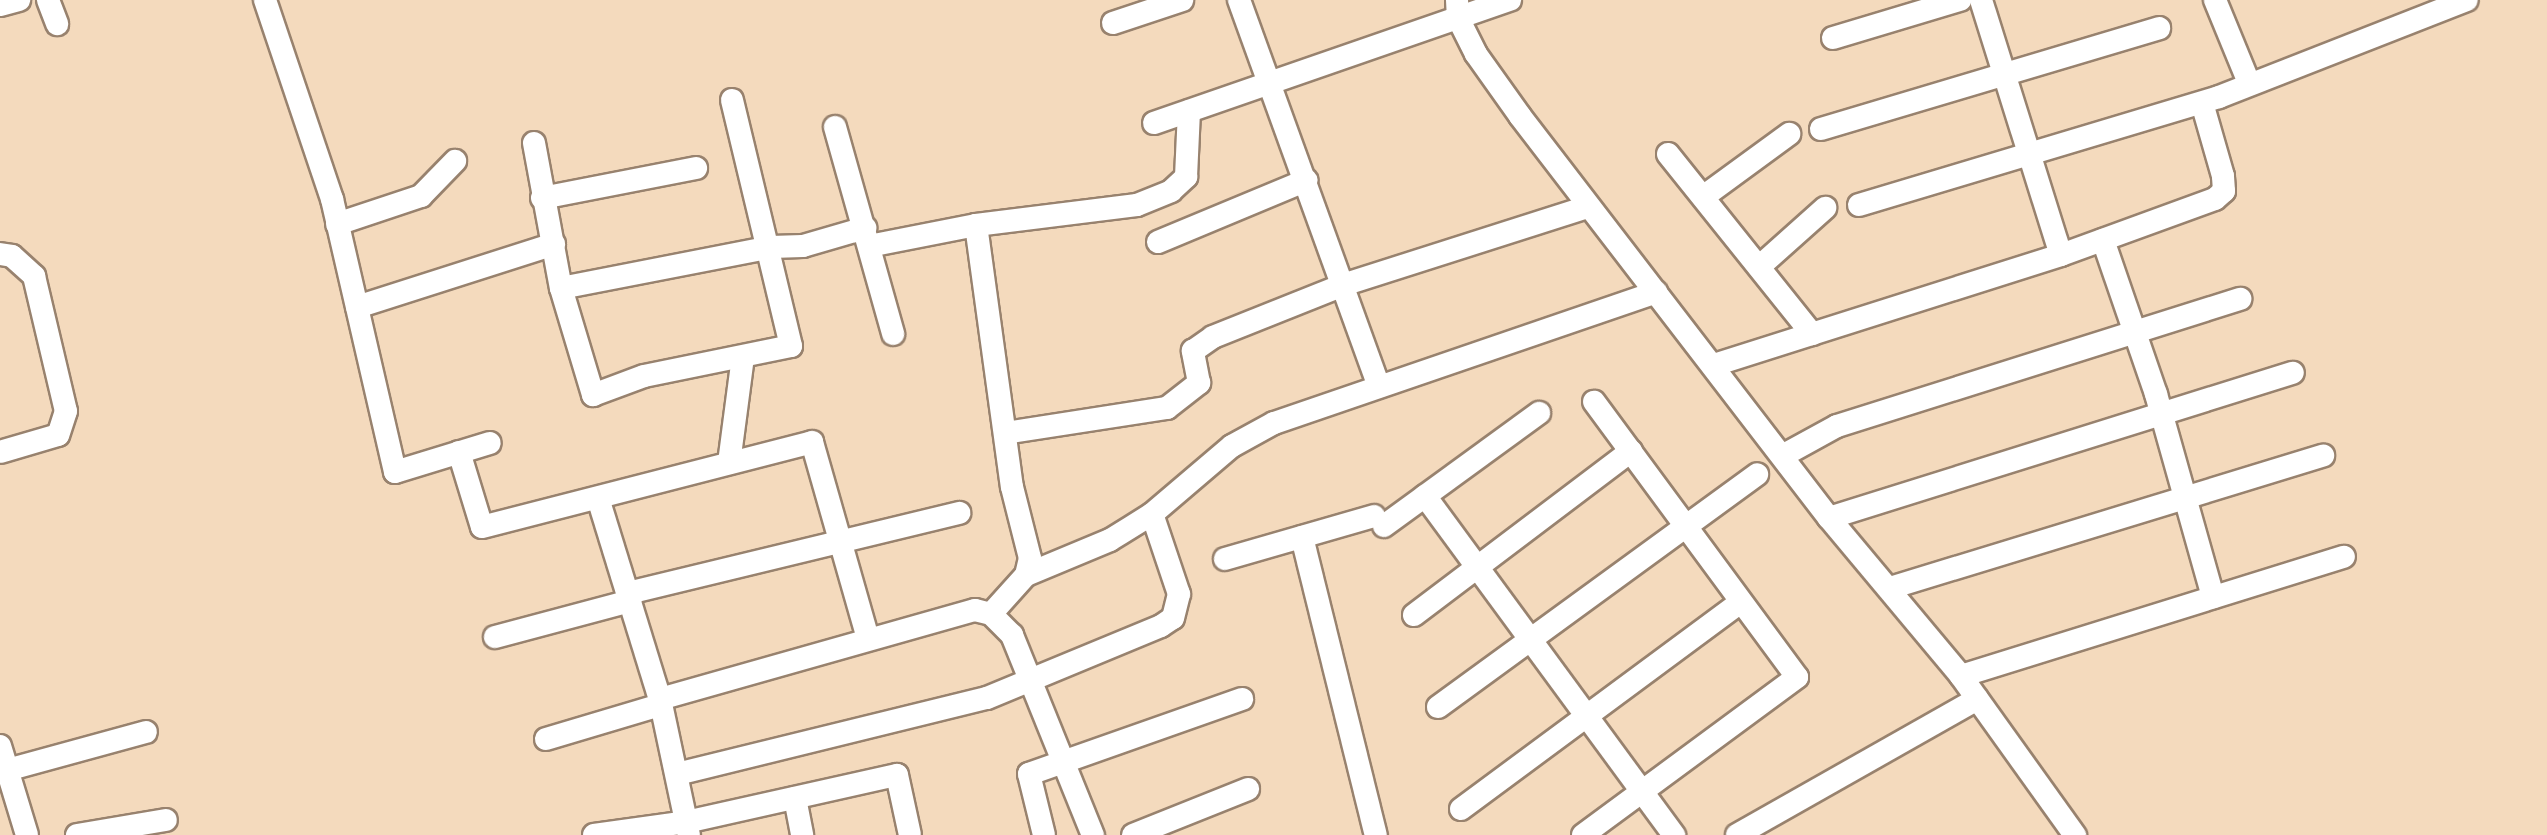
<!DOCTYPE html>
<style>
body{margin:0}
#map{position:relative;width:2547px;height:835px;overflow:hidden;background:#f4dabd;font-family:Kalam,sans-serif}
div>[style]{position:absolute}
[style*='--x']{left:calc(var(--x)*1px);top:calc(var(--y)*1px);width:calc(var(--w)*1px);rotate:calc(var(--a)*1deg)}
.roads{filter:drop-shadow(2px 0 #98826e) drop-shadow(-2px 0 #98826e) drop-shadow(0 2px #98826e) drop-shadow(0 -2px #98826e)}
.street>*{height:22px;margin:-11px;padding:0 11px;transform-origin:11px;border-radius:11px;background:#fff}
span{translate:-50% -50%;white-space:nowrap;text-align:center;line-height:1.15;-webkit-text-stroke:7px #fcf5e5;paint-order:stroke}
</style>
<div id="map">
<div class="roads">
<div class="street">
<div style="--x:48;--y:0;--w:26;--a:69"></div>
<div style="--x:265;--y:0;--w:210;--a:71.4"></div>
<div style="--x:332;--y:199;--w:280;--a:77"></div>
<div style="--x:395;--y:472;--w:99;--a:-17"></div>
<div style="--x:1239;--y:0;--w:411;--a:70.1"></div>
<div style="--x:1457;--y:0;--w:18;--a:87"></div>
<div style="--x:1458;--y:18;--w:40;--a:63.4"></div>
<div style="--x:1476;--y:54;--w:76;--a:54.6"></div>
<div style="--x:1520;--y:116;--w:507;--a:52.45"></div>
<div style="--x:1829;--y:518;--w:206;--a:50.1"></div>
<div style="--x:1961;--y:676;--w:196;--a:54.4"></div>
<div style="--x:1981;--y:0;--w:267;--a:72.6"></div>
<div style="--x:2215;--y:0;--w:90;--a:67.7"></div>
<div style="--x:0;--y:5;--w:20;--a:-15"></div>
<div style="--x:1113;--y:23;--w:73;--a:-18.4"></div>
<div style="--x:1833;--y:38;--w:133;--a:-16.7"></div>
<div style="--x:1154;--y:123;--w:377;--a:-19.1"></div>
<div style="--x:835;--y:127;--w:215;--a:74.3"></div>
<div style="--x:1821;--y:129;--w:353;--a:-16.6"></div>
<div style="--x:534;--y:143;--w:147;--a:79.5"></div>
<div style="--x:561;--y:288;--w:112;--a:73.3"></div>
<div style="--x:593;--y:395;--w:54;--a:-20.4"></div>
<div style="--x:644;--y:376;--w:150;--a:-11.5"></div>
<div style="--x:791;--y:346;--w:253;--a:-103.5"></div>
<div style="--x:1668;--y:154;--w:231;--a:51.3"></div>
<div style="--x:1703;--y:197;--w:107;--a:-36.2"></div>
<div style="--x:542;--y:198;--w:157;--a:-11"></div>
<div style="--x:1859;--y:205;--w:376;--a:-16.7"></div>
<div style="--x:2219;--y:97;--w:266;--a:-21.4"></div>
<div style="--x:337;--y:224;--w:89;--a:-18.4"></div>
<div style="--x:421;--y:196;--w:49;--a:-45.8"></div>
<div style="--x:976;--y:225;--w:162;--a:-7.1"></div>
<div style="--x:1137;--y:205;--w:37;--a:-22"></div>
<div style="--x:1171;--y:191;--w:21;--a:-43"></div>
<div style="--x:1186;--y:177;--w:66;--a:-87.4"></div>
<div style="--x:2103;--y:240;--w:163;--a:71"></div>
<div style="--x:2156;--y:394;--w:211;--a:74.3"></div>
<div style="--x:1158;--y:242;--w:161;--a:-22.6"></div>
<div style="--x:869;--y:246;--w:109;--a:-11.1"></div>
<div style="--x:976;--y:225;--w:264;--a:82.2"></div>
<div style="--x:1012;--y:487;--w:73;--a:75.8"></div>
<div style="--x:1030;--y:558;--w:17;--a:103"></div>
<div style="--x:1026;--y:575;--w:52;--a:131.9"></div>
<div style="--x:0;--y:254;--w:12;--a:9"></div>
<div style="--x:12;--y:256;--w:30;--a:42"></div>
<div style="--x:34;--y:276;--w:139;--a:76.7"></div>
<div style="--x:66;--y:411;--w:25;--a:108"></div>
<div style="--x:58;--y:435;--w:60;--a:163.7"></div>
<div style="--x:1759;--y:267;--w:89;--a:-41.8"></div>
<div style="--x:561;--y:288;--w:214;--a:-11"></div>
<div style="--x:771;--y:247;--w:32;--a:-2"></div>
<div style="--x:803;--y:246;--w:65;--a:-16.2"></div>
<div style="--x:357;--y:307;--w:207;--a:-17.7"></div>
<div style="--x:1714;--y:365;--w:364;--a:-17.6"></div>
<div style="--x:2061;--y:255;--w:164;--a:-20"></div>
<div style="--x:2215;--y:199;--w:12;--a:-42"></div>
<div style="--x:2224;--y:191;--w:15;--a:-94"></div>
<div style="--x:2223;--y:176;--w:76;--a:-106"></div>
<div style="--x:1005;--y:433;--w:164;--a:-8.8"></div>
<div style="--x:1167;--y:408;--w:41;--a:-38"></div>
<div style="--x:1199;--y:383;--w:33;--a:-101"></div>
<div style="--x:1193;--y:351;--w:24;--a:-35"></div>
<div style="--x:1213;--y:337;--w:140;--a:-21.8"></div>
<div style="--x:1343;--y:285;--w:257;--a:-17.7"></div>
<div style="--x:459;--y:452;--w:78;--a:73"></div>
<div style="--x:482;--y:527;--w:341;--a:-14.4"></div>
<div style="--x:812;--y:442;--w:205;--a:74.1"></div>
<div style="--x:1784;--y:455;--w:60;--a:-28.7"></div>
<div style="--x:1837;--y:426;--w:423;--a:-17.5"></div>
<div style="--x:729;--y:463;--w:107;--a:-82.5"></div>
<div style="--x:1425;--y:496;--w:421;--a:53.7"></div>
<div style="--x:598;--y:498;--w:210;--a:72.9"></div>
<div style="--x:660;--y:699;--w:139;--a:78"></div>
<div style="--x:1829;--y:518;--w:486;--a:-17.4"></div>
<div style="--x:1384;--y:526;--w:192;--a:-36.1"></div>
<div style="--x:1302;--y:537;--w:307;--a:76.1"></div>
<div style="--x:1225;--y:559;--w:155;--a:-16.1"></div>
<div style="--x:1026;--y:575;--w:91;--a:-22.6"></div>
<div style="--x:1110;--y:540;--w:49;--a:-31.8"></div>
<div style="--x:1152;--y:514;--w:105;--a:-40.4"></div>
<div style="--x:1232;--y:446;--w:48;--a:-28.7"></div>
<div style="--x:1274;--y:423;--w:404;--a:-18.9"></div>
<div style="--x:1890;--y:588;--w:453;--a:-17"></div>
<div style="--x:628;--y:593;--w:341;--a:-13.6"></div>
<div style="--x:1414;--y:615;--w:272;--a:-37.1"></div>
<div style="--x:495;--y:637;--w:140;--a:-14.9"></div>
<div style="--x:1961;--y:676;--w:401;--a:-17.3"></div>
<div style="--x:660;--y:699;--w:327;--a:-15.8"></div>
<div style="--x:975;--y:610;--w:16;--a:14"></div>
<div style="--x:991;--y:614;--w:30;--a:45"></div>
<div style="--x:1012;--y:635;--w:216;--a:68"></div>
<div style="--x:1438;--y:707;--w:395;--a:-36.1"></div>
<div style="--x:546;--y:739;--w:119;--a:-16.6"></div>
<div style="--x:0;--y:746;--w:93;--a:73.1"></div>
<div style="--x:7;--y:770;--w:144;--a:-15.3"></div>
<div style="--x:677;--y:774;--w:319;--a:-13.8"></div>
<div style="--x:987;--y:698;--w:188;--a:-22.5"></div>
<div style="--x:1161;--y:626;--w:14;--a:-34"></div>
<div style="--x:1173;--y:618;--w:25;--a:-76"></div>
<div style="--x:1179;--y:594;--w:84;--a:-108.6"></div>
<div style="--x:795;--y:798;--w:38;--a:79"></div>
<div style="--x:1461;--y:809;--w:348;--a:-36.5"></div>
<div style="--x:77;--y:835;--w:90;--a:-9.6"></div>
<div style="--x:594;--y:835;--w:93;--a:-8"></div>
<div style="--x:686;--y:822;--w:216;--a:-12.6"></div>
<div style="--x:897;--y:775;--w:61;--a:77.8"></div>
<div style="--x:1044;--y:835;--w:63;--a:-103.8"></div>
<div style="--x:1029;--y:774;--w:226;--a:-19.4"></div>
<div style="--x:1133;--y:835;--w:124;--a:-21.8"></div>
<div style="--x:1583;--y:835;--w:266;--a:-36.4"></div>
<div style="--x:1797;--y:677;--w:342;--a:-126.4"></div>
<div style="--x:1737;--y:835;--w:276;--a:-29.5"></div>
</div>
</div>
</div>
